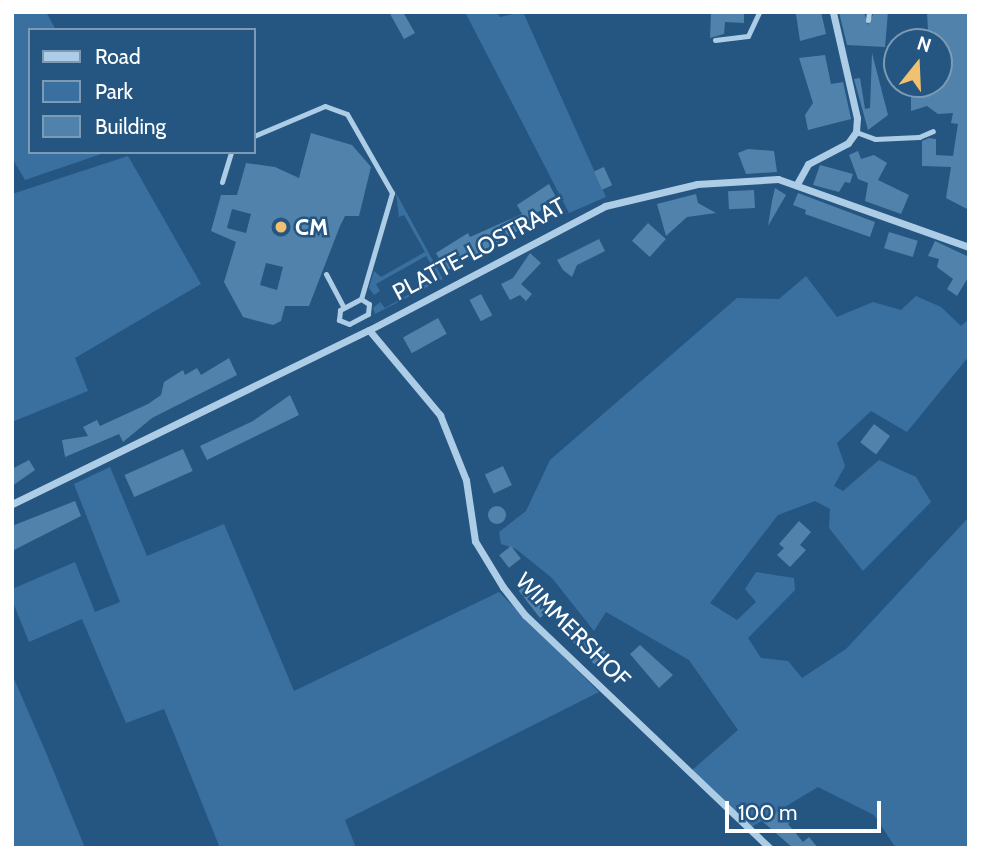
<!DOCTYPE html>
<style>
body{margin:0}
#map{position:relative;width:981px;height:860px;overflow:hidden;background:#255682;font-family:Cabin,sans-serif}
div>[style]{position:absolute}
[style*='--x']{left:calc(var(--x)*1px);top:calc(var(--y)*1px);width:calc(var(--w)*1px);rotate:calc(var(--a)*1deg)}
.green>*{inset:0;background:#3970a0}
.building>*{inset:0;background:#5182ac;transform-origin:0 0}
.round{border-radius:50%}
.lane>*{height:5px;margin:-2.5px;padding:0 2.5px;transform-origin:2.5px;border-radius:2.5px;background:#adcde7}
.street>*{height:7px;margin:-3.5px;padding:0 3.5px;transform-origin:3.5px;border-radius:3.5px;background:#adcde7}
.dots>*{width:19px;height:19px;translate:-50% -50%;box-sizing:border-box;border:4px solid #255682;border-radius:50%}
span{translate:-50% -50%;white-space:nowrap;text-align:center;line-height:1.15;-webkit-text-stroke:5px #255682;paint-order:stroke}
.poi-label{font-size:23px;color:#fff;font-weight:700}
.left{translate:0 -50%;text-align:left}
.street-label{font-size:23px;color:#fff}
.frame{position:absolute;inset:0;border:14px solid #fff;pointer-events:none}
.legend{position:absolute;left:28px;top:28px;width:228px;height:126px;box-sizing:border-box;background:#255682;border:2px solid #7c9ab4;margin:0;padding:9px 12px;list-style:none;font-size:21px;color:#fff}
.legend li{display:flex;align-items:center;gap:14px;height:35px}
.legend b{width:35px;border:2px solid #7c9ab4}
.north{position:absolute;left:883px;top:28px;width:70px;height:70px;box-sizing:border-box;background:#255682;border:2px solid #7c9ab4;border-radius:50%;rotate:18deg;font-size:19px;font-weight:700;line-height:28px;text-align:center;color:#fff}
.north::after{content:'';display:block;margin:auto;width:24px;height:32px;background:#f1c071;clip-path:polygon(50% 0,100% 100%,50% 72%,0 100%)}
.scale{position:absolute;left:725px;top:801px;width:156px;height:32px;box-sizing:border-box;border:4px solid #fff;border-top:0;padding-left:9px;font-size:21px;line-height:24px;white-space:nowrap;color:#fff;-webkit-text-stroke:5px #255682;paint-order:stroke}
</style>
<div id="map">
<div class="green">
<div style="clip-path:polygon(12px 12px,46px 12px,56px 30px,30px 30px,30px 152px,107px 152px,25px 180px,12px 158px)"></div>
<div style="clip-path:polygon(465px 12px,497px 12px,500px 17px,523px 12px,606px 197px,569px 213px)"></div>
<div style="clip-path:polygon(128px 156px,201px 284px,75px 358px,88px 391px,12px 422px,12px 194px)"></div>
<div style="clip-path:polygon(396px 193px,443px 279px,375px 314px,373px 308px,380px 302px,385px 308px,439px 277px,426px 256px,376px 284px,380px 291px,374px 295px,369px 288px,374px 271px,381px 277px,425px 252px,404px 215px,399px 217px)"></div>
<div style="clip-path:polygon(806px 276px,837px 317px,873px 302px,901px 310px,916px 296px,941px 307px,961px 326px,969px 319px,969px 356px,907px 432px,871px 411px,837px 443px,845px 466px,834px 486px,843px 491px,879px 460px,916px 477px,931px 502px,863px 571px,829px 528px,830px 509px,815px 501px,778px 515px,710px 603px,737px 620px,756px 602px,745px 589px,756px 572px,794px 578px,795px 590px,748px 638px,761px 658px,788px 661px,802px 678px,846px 649px,969px 517px,969px 848px,896px 848px,874px 815px,818px 787px,750px 828px,690px 772px,738px 730px,689px 660px,606px 612px,594px 631px,552px 578px,516px 549px,501px 544px,499px 532px,526px 511px,550px 460px,737px 298px,779px 299px)"></div>
<div style="clip-path:polygon(110px 467px,147px 556px,224px 524px,294px 691px,499px 592px,599px 692px,345px 820px,356px 848px,220px 848px,164px 709px,126px 723px,82px 619px,29px 642px,12px 600px,12px 589px,75px 562px,95px 612px,120px 602px,74px 484px)"></div>
<div style="clip-path:polygon(12px 674px,47px 755px,85px 848px,12px 848px)"></div>
</div>
<div class="building">
<div style="clip-path:polygon(389px 12px,403px 12px,415px 33px,404px 39px)"></div>
<div style="clip-path:polygon(711px 12px,744px 12px,744px 23px,725px 22px,724px 34px,710px 38px)"></div>
<div style="clip-path:polygon(821px 12px,826px 34px,800px 41px,796px 14px)"></div>
<div style="clip-path:polygon(839px 12px,864px 12px,868px 25px,874px 12px,888px 12px,885px 47px,847px 45px)"></div>
<div style="clip-path:polygon(927px 12px,969px 12px,969px 210px,946px 198px,951px 167px,922px 166px,922px 141px,929px 138px,936px 139px,936px 155px,953px 156px,958px 124px,951px 123px,953px 113px,938px 114px,927px 106px,911px 111px,911px 86px,939px 84px,939px 42px,911px 40px,911px 30px,928px 31px)"></div>
<div style="clip-path:polygon(872px 53px,888px 115px,868px 130px,854px 79px,860px 78px,865px 109px,870px 108px)"></div>
<div style="clip-path:polygon(825px 55px,831px 84px,843px 82px,851px 119px,808px 130px,805px 115px,813px 103px,799px 58px)"></div>
<div style="clip-path:polygon(evenodd,311px 133px,352px 145px,371px 167px,359px 216px,345px 216px,340px 226px,309px 306px,285px 306px,281px 321px,273px 325px,243px 317px,224px 282px,236px 242px,211px 231px,221px 195px,237px 195px,246px 163px,275px 167px,299px 178px,311px 133px,232px 209px,251px 214px,246px 233px,227px 228px,232px 209px,311px 133px,266px 263px,283px 267px,277px 290px,260px 285px,266px 263px)"></div>
<div style="clip-path:polygon(748px 149px,774px 151px,777px 172px,746px 174px,738px 153px)"></div>
<div style="clip-path:polygon(858px 151px,861px 159px,874px 155px,887px 163px,878px 180px,909px 195px,901px 214px,865px 201px,868px 183px,858px 179px,849px 155px)"></div>
<div style="clip-path:polygon(820px 165px,853px 174px,850px 183px,845px 182px,839px 192px,813px 185px)"></div>
<div style="left:604px;top:167px;width:20px;height:11px;rotate:66deg"></div>
<div style="clip-path:polygon(549px 184px,558px 201px,536px 213px,539px 219px,446px 271px,436px 253px,468px 233px,470px 237px,522px 214px,517px 205px)"></div>
<div style="clip-path:polygon(775px 188px,786px 195px,768px 226px,772px 201px)"></div>
<div style="left:754px;top:190px;width:18px;height:26px;rotate:87deg"></div>
<div style="clip-path:polygon(798px 193px,875px 222px,870px 237px,805px 214px,806px 210px,793px 205px)"></div>
<div style="clip-path:polygon(696px 194px,698px 203px,716px 213px,687px 217px,666px 236px,657px 204px)"></div>
<div style="left:648px;top:223px;width:24px;height:24px;rotate:42deg"></div>
<div style="left:889px;top:232px;width:30px;height:17px;rotate:17deg"></div>
<div style="clip-path:polygon(599px 239px,605px 251px,577px 265px,572px 277px,563px 270px,557px 260px)"></div>
<div style="clip-path:polygon(935px 241px,969px 257px,969px 276px,957px 296px,947px 289px,953px 279px,937px 267px,939px 259px,928px 256px)"></div>
<div style="clip-path:polygon(530px 253px,541px 263px,521px 284px,532px 294px,526px 301px,520px 295px,510px 300px,501px 284px,513px 278px)"></div>
<div style="left:481px;top:294px;width:24px;height:13px;rotate:62deg"></div>
<div style="left:438px;top:318px;width:18px;height:40px;rotate:61deg"></div>
<div style="clip-path:polygon(229px 358px,237px 375px,152px 418px,123px 442px,119px 434px,65px 457px,62px 440px,88px 436px,83px 427px,97px 420px,100px 426px,148px 404px,161px 395px,164px 382px,183px 370px,185px 375px,197px 368px,201px 375px)"></div>
<div style="clip-path:polygon(290px 395px,299px 415px,207px 460px,200px 446px,253px 421px)"></div>
<div style="left:874px;top:424px;width:20px;height:23px;rotate:37deg"></div>
<div style="left:183px;top:449px;width:24px;height:64px;rotate:66deg"></div>
<div style="clip-path:polygon(29px 460px,35px 470px,12px 486px,12px 469px)"></div>
<div style="left:503px;top:466px;width:21px;height:20px;rotate:65deg"></div>
<div style="clip-path:polygon(75px 501px,81px 516px,12px 551px,12px 526px)"></div>
<div class="round" style="left:488px;top:506px;width:18px;height:18px"></div>
<div style="clip-path:polygon(799px 521px,811px 532px,800px 545px,806px 550px,790px 567px,777px 555px,784px 548px,779px 544px)"></div>
<div style="left:511px;top:546px;width:16px;height:15px;rotate:52deg"></div>
<div style="clip-path:polygon(526px 581px,551px 608px,540px 618px,519px 591px)"></div>
<div style="left:576px;top:621px;width:50px;height:17px;rotate:46deg"></div>
<div style="clip-path:polygon(640px 645px,673px 675px,659px 688px,630px 654px)"></div>
<div style="clip-path:polygon(785px 807px,795px 818px,788px 824px,803px 842px,809px 837px,818px 848px,793px 848px,762px 821px)"></div>
</div>
<div class="lane">
<div style="--x:868;--y:20;--w:8;--a:-83"></div>
<div style="--x:715;--y:40;--w:33;--a:-7"></div>
<div style="--x:748;--y:36;--w:26;--a:-65"></div>
<div style="--x:856;--y:132;--w:20;--a:20"></div>
<div style="--x:875;--y:139;--w:44;--a:-2.6"></div>
<div style="--x:919;--y:137;--w:15;--a:-23"></div>
<div style="--x:254;--y:136;--w:77;--a:-22.9"></div>
<div style="--x:325;--y:106;--w:23;--a:20"></div>
<div style="--x:347;--y:114;--w:91;--a:60.3"></div>
<div style="--x:392;--y:193;--w:110;--a:106.3"></div>
<div style="--x:222;--y:182;--w:31;--a:-73"></div>
<div style="--x:326;--y:274;--w:38;--a:62"></div>
<div style="--x:361;--y:299;--w:9;--a:32"></div>
<div style="--x:369;--y:304;--w:10;--a:96"></div>
<div style="--x:368;--y:314;--w:21;--a:152"></div>
<div style="--x:349;--y:324;--w:11;--a:-158"></div>
<div style="--x:339;--y:320;--w:10;--a:-84"></div>
<div style="--x:340;--y:310;--w:24;--a:-28"></div>
</div>
<div class="street">
<div style="--x:797;--y:184;--w:23;--a:-61"></div>
<div style="--x:808;--y:164;--w:45;--a:-27.7"></div>
<div style="--x:848;--y:143;--w:14;--a:-54"></div>
<div style="--x:856;--y:132;--w:14;--a:-86"></div>
<div style="--x:857;--y:118;--w:109;--a:-102.8"></div>
<div style="--x:369;--y:330;--w:111;--a:50.1"></div>
<div style="--x:440;--y:415;--w:70;--a:68.2"></div>
<div style="--x:466;--y:480;--w:62;--a:81.6"></div>
<div style="--x:475;--y:541;--w:54;--a:58.7"></div>
<div style="--x:503;--y:587;--w:36;--a:52"></div>
<div style="--x:525;--y:615;--w:338;--a:43.6"></div>
<div style="--x:12;--y:504;--w:397;--a:-26"></div>
<div style="--x:369;--y:330;--w:267;--a:-27.7"></div>
<div style="--x:605;--y:206;--w:95;--a:-13.4"></div>
<div style="--x:697;--y:184;--w:81;--a:-3.5"></div>
<div style="--x:778;--y:179;--w:203;--a:19.6"></div>
</div>
<div class="dots">
<div style="left:281px;top:227px;background:#f1c071"></div>
</div>
<div class="poi-label">
<span class="left" style="left:295px;top:227px">CM</span>
</div>
<div class="street-label">
<span style="left:479px;top:249px;rotate:-28deg">PLATTE-LOSTRAAT</span>
<span style="left:573px;top:630px;rotate:45deg">WIMMERSHOF</span>
</div>
<div class="frame"></div>
<ul class="legend">
<li><b style="height:9px;background:#adcde7"></b>Road</li>
<li><b style="height:19px;background:#3970a0"></b>Park</li>
<li><b style="height:19px;background:#5182ac"></b>Building</li>
</ul>
<div class="north">N</div>
<div class="scale">100 m</div>
</div>
